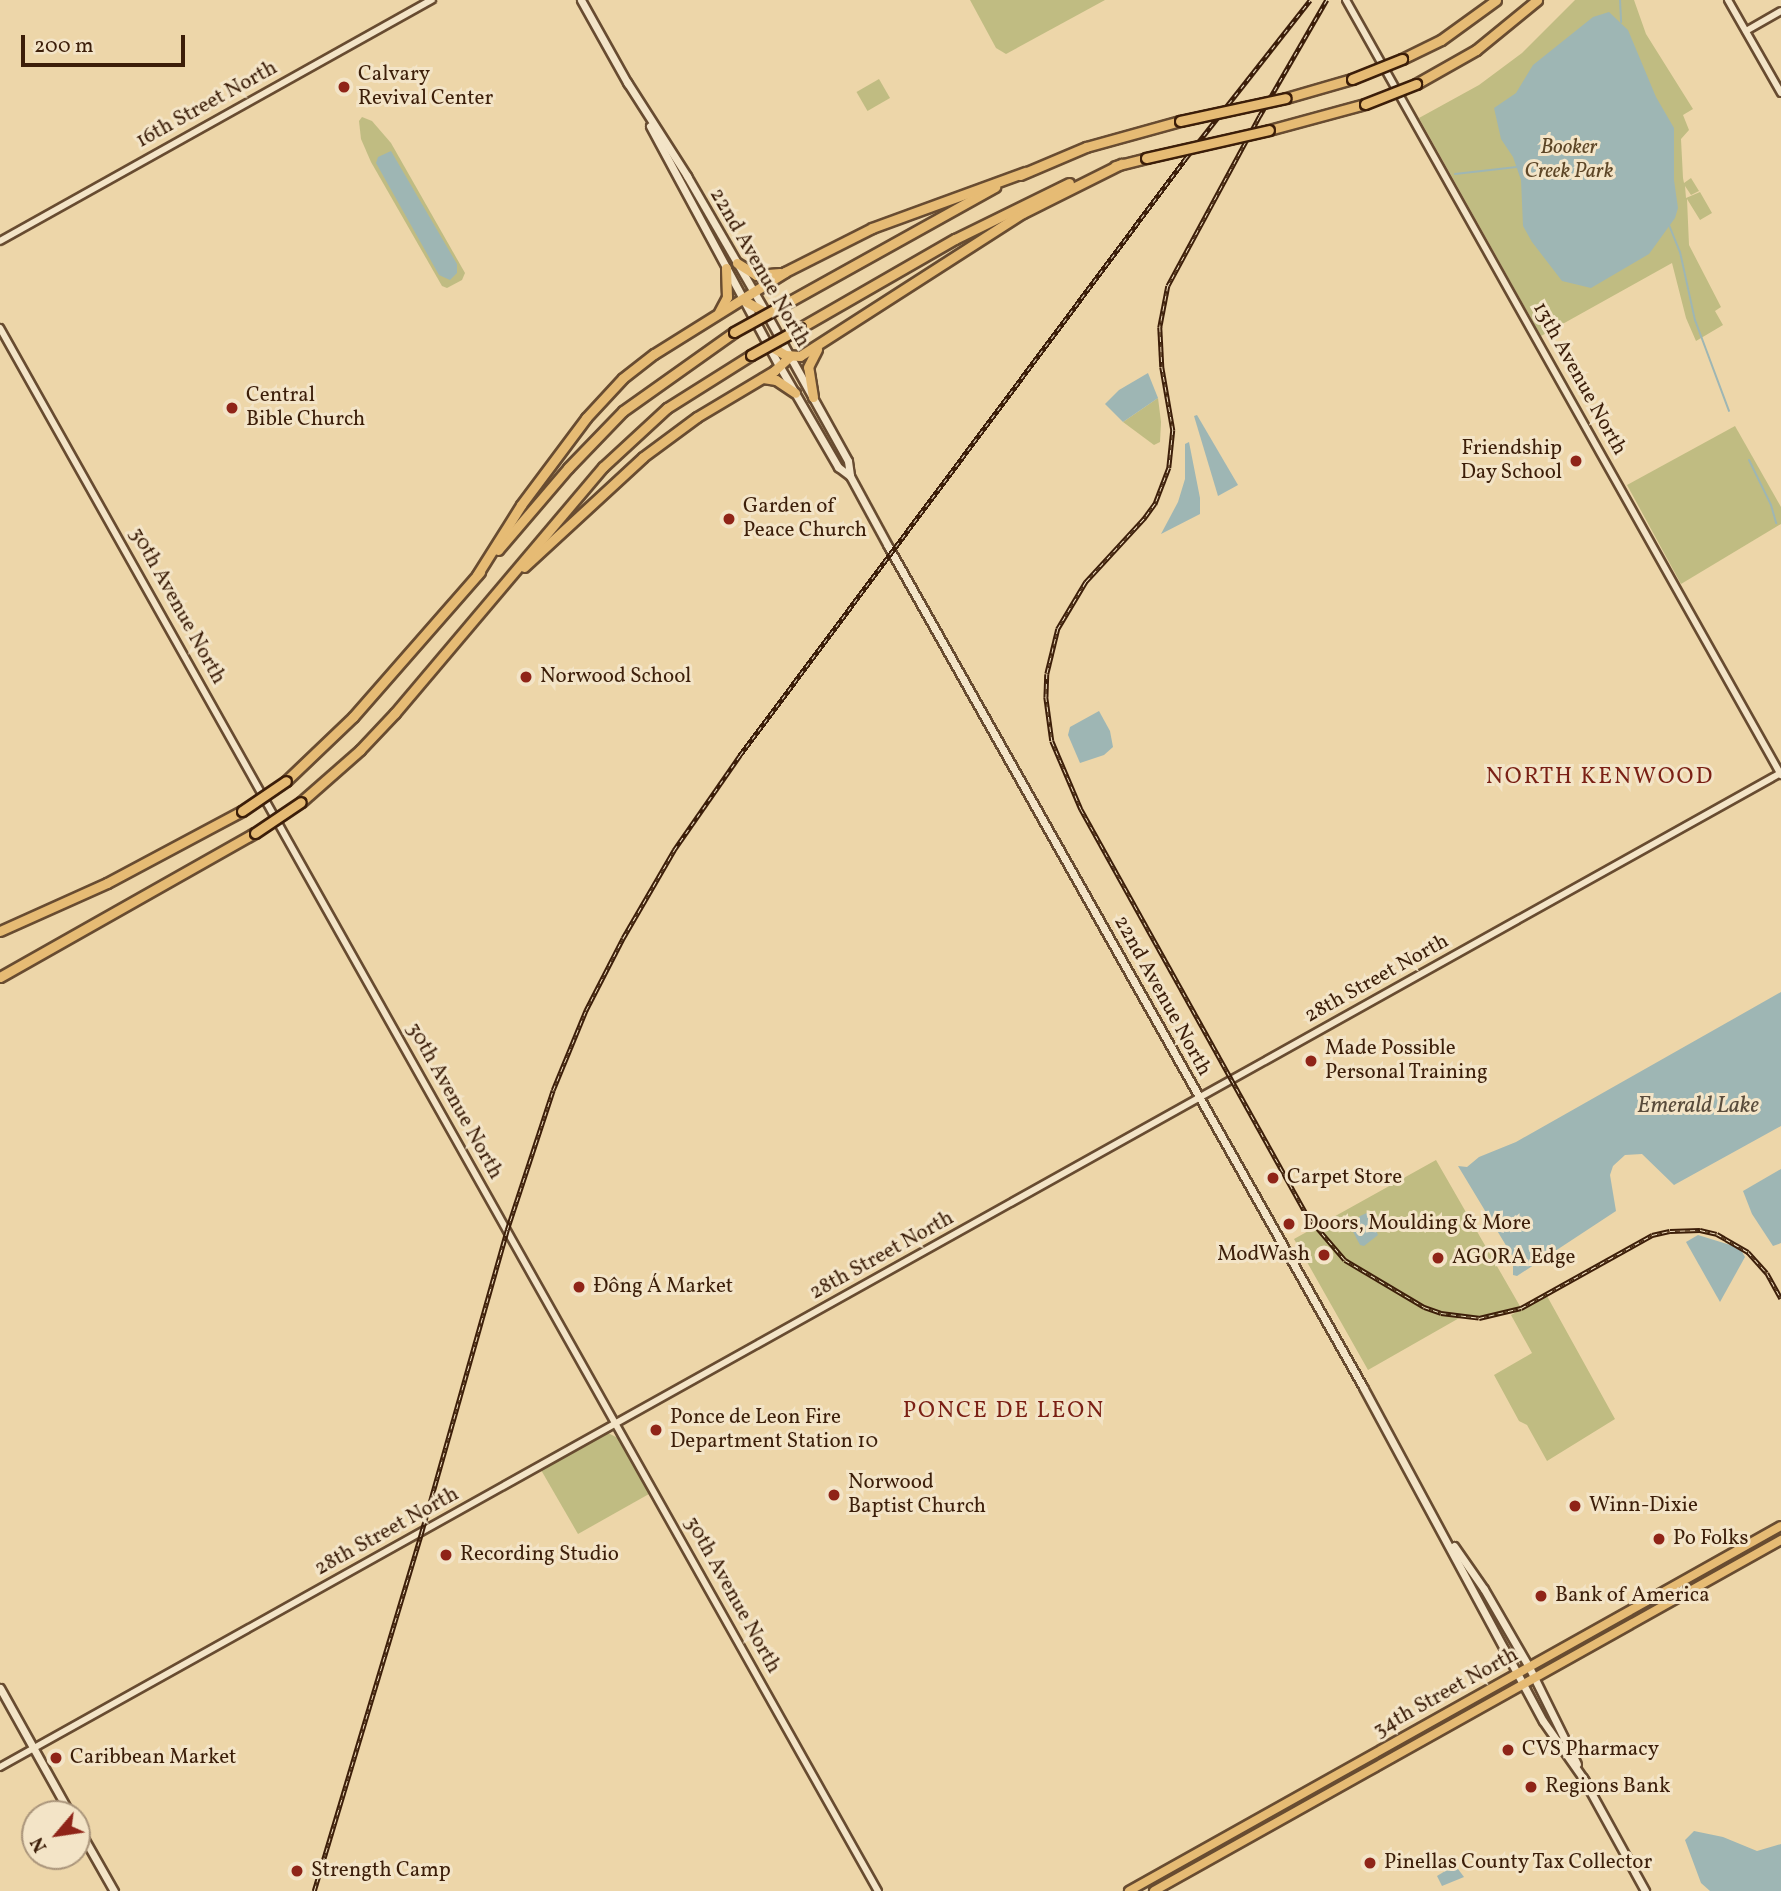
<!DOCTYPE html>
<meta charset="utf-8">
<style>
body{margin:0}
#map{position:relative;width:1781px;height:1891px;overflow:hidden;background:#edd6a9;font-family:Vollkorn,serif}
div>[style]{position:absolute}
[style*='--x']{left:calc(var(--x)*1px);top:calc(var(--y)*1px);width:calc(var(--w)*1px);rotate:calc(var(--a)*1deg)}
.green>*{inset:0;background:#c0bc82;transform-origin:0 0}
.water>*{inset:0;background:#9eb6b4}
.stream>*{height:2px;margin:-1px;padding:0 1px;transform-origin:1px;border-radius:1px;background:#9eb6b4}
.roads{filter:drop-shadow(2px 0 #684c31) drop-shadow(-2px 0 #684c31) drop-shadow(0 2px #684c31) drop-shadow(0 -2px #684c31)}
.tertiary>*{height:6px;margin:-3px;padding:0 3px;transform-origin:3px;border-radius:3px;background:#f3e4c7}
.secondary>*{height:7px;margin:-3.5px;padding:0 3.5px;transform-origin:3.5px;border-radius:3.5px;background:#f3e4c7}
.trunk>*{height:8px;margin:-4px;padding:0 4px;transform-origin:4px;border-radius:4px;background:#e6bb74}
.motorway>*{height:9px;margin:-4.5px;padding:0 4.5px;transform-origin:4.5px;border-radius:4.5px;background:#e6bb74}
.rail>*{height:4.5px;margin-top:-2.25px;transform-origin:0;background:repeating-linear-gradient(90deg,#f3e4c7 0 5px,#3c1e09 0 10px);box-sizing:border-box;border-block:2px solid #3c1e09}
.bridges{filter:drop-shadow(2px 0 #3c1e09) drop-shadow(-2px 0 #3c1e09) drop-shadow(0 2px #3c1e09) drop-shadow(0 -2px #3c1e09)}
.motorway-bridge>*{height:9px;margin:-4.5px;padding:0 4.5px;transform-origin:4.5px;border-radius:4.5px;background:#e6bb74}
.dots>*{width:19px;height:19px;translate:-50% -50%;box-sizing:border-box;border:4px solid #f3e4c7;border-radius:50%}
span{translate:-50% -50%;white-space:nowrap;text-align:center;line-height:1.15;-webkit-text-stroke:6px #f3e4c7;paint-order:stroke}
.poi-label{font-size:21px;color:#3c1e09}
.left{translate:0 -50%;text-align:left}
.right{translate:-100% -50%;text-align:right}
.street-label{font-size:21px;color:#3c1e09}
.park-label{font-size:21px;color:#5d4627;font-style:italic}
.neighbourhood-label{font-size:23px;color:#7a1f14;letter-spacing:2px}
.water-label{font-size:23px;color:#594c3c;font-style:italic}
.north{position:absolute;left:21px;top:1800px;width:70px;height:70px;box-sizing:border-box;background:#f3e4c7;border:2px solid #aa957b;border-radius:50%;rotate:241deg;font-size:19px;font-weight:700;line-height:28px;text-align:center;color:#3c1e09}
.north::after{content:'';display:block;margin:auto;width:24px;height:32px;background:#8f2418;clip-path:polygon(50% 0,100% 100%,50% 72%,0 100%)}
.scale{position:absolute;left:21px;top:35px;width:164px;height:32px;box-sizing:border-box;border:4px solid #3c1e09;border-top:0;padding-left:9px;font-size:21px;line-height:24px;white-space:nowrap;color:#3c1e09;-webkit-text-stroke:5px #f3e4c7;paint-order:stroke}
</style>
<div id="map">
<div class="green">
<div style="clip-path:polygon(970px 0,1105px 0,1006px 54px,996px 48px)"></div>
<div style="clip-path:polygon(1575px 0,1634px 0,1646px 34px,1693px 109px,1683px 115px,1689px 130px,1681px 139px,1683px 178px,1684px 183px,1691px 178px,1699px 191px,1691px 195px,1685px 186px,1686px 198px,1700px 192px,1712px 213px,1700px 220px,1687px 199px,1689px 245px,1721px 307px,1715px 311px,1723px 325px,1696px 341px,1686px 318px,1672px 263px,1541px 336px,1419px 118px,1479px 85px,1522px 53px)"></div>
<div style="left:879px;top:79px;width:22px;height:26px;rotate:60deg"></div>
<div style="clip-path:polygon(362px 117px,372px 121px,391px 143px,465px 273px,462px 280px,447px 288px,442px 286px,371px 162px,361px 139px,359px 121px)"></div>
<div style="clip-path:polygon(1158px 398px,1161px 422px,1160px 442px,1154px 445px,1123px 422px)"></div>
<div style="clip-path:polygon(1735px 426px,1781px 507px,1781px 524px,1681px 584px,1627px 485px)"></div>
<div style="clip-path:polygon(1436px 1160px,1521px 1308px,1494px 1316px,1461px 1317px,1368px 1370px,1294px 1239px)"></div>
<div style="clip-path:polygon(1547px 1296px,1615px 1419px,1547px 1461px,1527px 1425px,1519px 1421px,1494px 1375px,1532px 1353px,1511px 1315px)"></div>
<div style="clip-path:polygon(608px 1433px,618px 1438px,624px 1445px,649px 1494px,578px 1534px,541px 1470px)"></div>
</div>
<div class="water">
<div style="clip-path:polygon(1609px 12px,1628px 30px,1656px 97px,1674px 128px,1674px 180px,1678px 208px,1675px 218px,1649px 254px,1591px 288px,1562px 281px,1532px 242px,1523px 226px,1521px 180px,1513px 157px,1501px 139px,1494px 108px,1516px 93px,1533px 65px,1593px 17px)"></div>
<div style="clip-path:polygon(391px 151px,457px 264px,457px 273px,450px 280px,439px 275px,376px 163px,378px 157px)"></div>
<div style="clip-path:polygon(1148px 373px,1158px 398px,1123px 422px,1105px 404px,1119px 390px)"></div>
<div style="clip-path:polygon(1197px 415px,1238px 485px,1218px 496px,1194px 416px)"></div>
<div style="clip-path:polygon(1189px 442px,1200px 498px,1200px 514px,1161px 534px,1178px 502px,1185px 479px,1185px 444px)"></div>
<div style="clip-path:polygon(1099px 711px,1110px 731px,1113px 747px,1104px 755px,1080px 763px,1068px 735px,1070px 727px)"></div>
<div style="clip-path:polygon(1781px 992px,1781px 1126px,1674px 1185px,1642px 1154px,1625px 1155px,1613px 1166px,1610px 1175px,1616px 1211px,1517px 1276px,1513px 1275px,1513px 1257px,1458px 1166px,1467px 1167px,1479px 1157px,1516px 1142px)"></div>
<div style="clip-path:polygon(1781px 1169px,1781px 1243px,1773px 1246px,1752px 1214px,1743px 1191px)"></div>
<div style="clip-path:polygon(1369px 1212px,1378px 1235px,1364px 1246px,1360px 1245px,1350px 1226px,1360px 1216px)"></div>
<div style="clip-path:polygon(1698px 1235px,1740px 1248px,1745px 1257px,1720px 1302px,1686px 1242px)"></div>
<div style="clip-path:polygon(1694px 1831px,1723px 1837px,1757px 1851px,1781px 1844px,1781px 1891px,1710px 1891px,1701px 1883px,1685px 1840px)"></div>
<div style="clip-path:polygon(1455px 1865px,1464px 1877px,1442px 1886px,1437px 1876px)"></div>
</div>
<div class="stream">
<div style="--x:1620;--y:0;--w:22;--a:87"></div>
<div style="--x:1455;--y:174;--w:62;--a:-6.4"></div>
<div style="--x:1669;--y:225;--w:29;--a:68"></div>
<div style="--x:1680;--y:252;--w:70;--a:77.6"></div>
<div style="--x:1695;--y:320;--w:97;--a:69.5"></div>
<div style="--x:1749;--y:460;--w:50;--a:63.9"></div>
<div style="--x:1771;--y:505;--w:19;--a:74"></div>
</div>
<div class="roads">
<div class="tertiary">
<div style="--x:1346;--y:0;--w:889;--a:60.69"></div>
<div style="--x:1728;--y:0;--w:107;--a:60.3"></div>
<div style="--x:1746;--y:31;--w:40;--a:-29.7"></div>
<div style="--x:0;--y:241;--w:495;--a:-29.2"></div>
<div style="--x:0;--y:328;--w:1793;--a:60.68"></div>
<div style="--x:0;--y:1767;--w:2040;--a:-29.17"></div>
</div>
<div class="secondary">
<div style="--x:581;--y:0;--w:96;--a:60.8"></div>
<div style="--x:627;--y:82;--w:112;--a:57.4"></div>
<div style="--x:687;--y:176;--w:158;--a:60"></div>
<div style="--x:766;--y:313;--w:169;--a:61"></div>
<div style="--x:848;--y:461;--w:15;--a:82"></div>
<div style="--x:850;--y:476;--w:80;--a:61.5"></div>
<div style="--x:888;--y:546;--w:966;--a:60.54"></div>
<div style="--x:1363;--y:1387;--w:379;--a:61.7"></div>
<div style="--x:1543;--y:1721;--w:73;--a:55"></div>
<div style="--x:650;--y:126;--w:274;--a:61.7"></div>
<div style="--x:780;--y:367;--w:116;--a:59.9"></div>
<div style="--x:838;--y:467;--w:15;--a:37"></div>
<div style="--x:1454;--y:1546;--w:52;--a:55.1"></div>
<div style="--x:1484;--y:1589;--w:90;--a:60"></div>
<div style="--x:1529;--y:1667;--w:108;--a:63.7"></div>
<div style="--x:0;--y:1688;--w:144;--a:60.9"></div>
<div style="--x:1583;--y:1778;--w:129;--a:61.2"></div>
<div style="--x:77;--y:1826;--w:75;--a:60.4"></div>
</div>
<div class="trunk">
<div style="--x:1129;--y:1891;--w:747;--a:-29.24"></div>
<div style="--x:1154;--y:1891;--w:719;--a:-29.24"></div>
</div>
<div class="motorway">
<div style="--x:1402;--y:59;--w:43;--a:-26"></div>
<div style="--x:1441;--y:40;--w:68;--a:-36"></div>
<div style="--x:1416;--y:84;--w:69;--a:-29.5"></div>
<div style="--x:1476;--y:50;--w:79;--a:-39.3"></div>
<div style="--x:1286;--y:98;--w:69;--a:-16.1"></div>
<div style="--x:1269;--y:130;--w:99;--a:-15.2"></div>
<div style="--x:1115;--y:166;--w:32;--a:-14"></div>
<div style="--x:1020;--y:175;--w:72;--a:-23"></div>
<div style="--x:1086;--y:147;--w:98;--a:-15.5"></div>
<div style="--x:737;--y:263;--w:22;--a:32"></div>
<div style="--x:756;--y:275;--w:24;--a:-5"></div>
<div style="--x:743;--y:300;--w:26;--a:29"></div>
<div style="--x:783;--y:305;--w:243;--a:-29.1"></div>
<div style="--x:719;--y:312;--w:17;--a:-62"></div>
<div style="--x:727;--y:297;--w:29;--a:-92"></div>
<div style="--x:800;--y:328;--w:179;--a:-29.9"></div>
<div style="--x:955;--y:239;--w:127;--a:-26.2"></div>
<div style="--x:767;--y:344;--w:21;--a:31"></div>
<div style="--x:785;--y:355;--w:15;--a:4"></div>
<div style="--x:800;--y:356;--w:265;--a:-32.7"></div>
<div style="--x:1023;--y:213;--w:110;--a:-26.6"></div>
<div style="--x:763;--y:378;--w:13;--a:9"></div>
<div style="--x:776;--y:380;--w:23;--a:34"></div>
<div style="--x:813;--y:397;--w:30;--a:-99"></div>
<div style="--x:808;--y:367;--w:20;--a:-63"></div>
<div style="--x:498;--y:550;--w:108;--a:-49.5"></div>
<div style="--x:568;--y:468;--w:79;--a:-46"></div>
<div style="--x:623;--y:411;--w:136;--a:-35.4"></div>
<div style="--x:524;--y:567;--w:162;--a:-42.7"></div>
<div style="--x:643;--y:457;--w:67;--a:-36.5"></div>
<div style="--x:697;--y:417;--w:90;--a:-30.9"></div>
<div style="--x:774;--y:371;--w:22;--a:-43"></div>
<div style="--x:477;--y:575;--w:83;--a:-57.8"></div>
<div style="--x:521;--y:505;--w:109;--a:-53.2"></div>
<div style="--x:586;--y:418;--w:54;--a:-47.2"></div>
<div style="--x:623;--y:378;--w:39;--a:-38"></div>
<div style="--x:654;--y:354;--w:155;--a:-32"></div>
<div style="--x:785;--y:272;--w:97;--a:-26.8"></div>
<div style="--x:872;--y:228;--w:163;--a:-20.1"></div>
<div style="--x:286;--y:781;--w:93;--a:-43.7"></div>
<div style="--x:353;--y:717;--w:193;--a:-48.8"></div>
<div style="--x:301;--y:802;--w:79;--a:-41.4"></div>
<div style="--x:360;--y:750;--w:51;--a:-46.6"></div>
<div style="--x:395;--y:713;--w:322;--a:-49.8"></div>
<div style="--x:603;--y:467;--w:87;--a:-42.7"></div>
<div style="--x:667;--y:408;--w:99;--a:-32.2"></div>
<div style="--x:0;--y:931;--w:117;--a:-24.2"></div>
<div style="--x:107;--y:883;--w:153;--a:-28.1"></div>
<div style="--x:0;--y:977;--w:293;--a:-29.5"></div>
</div>
</div>
<div class="rail">
<div style="--x:1327;--y:0;--w:134;--a:120"></div>
<div style="--x:1260;--y:116;--w:193;--a:118.4"></div>
<div style="--x:1168;--y:286;--w:42;--a:101"></div>
<div style="--x:1160;--y:327;--w:40;--a:87.1"></div>
<div style="--x:1162;--y:367;--w:64;--a:80.1"></div>
<div style="--x:1173;--y:430;--w:38;--a:96"></div>
<div style="--x:1169;--y:468;--w:39;--a:111"></div>
<div style="--x:1155;--y:504;--w:19;--a:126"></div>
<div style="--x:1144;--y:519;--w:86;--a:132.6"></div>
<div style="--x:1086;--y:582;--w:55;--a:120.8"></div>
<div style="--x:1058;--y:629;--w:46;--a:103.7"></div>
<div style="--x:1047;--y:674;--w:23;--a:92"></div>
<div style="--x:1046;--y:697;--w:44;--a:82.2"></div>
<div style="--x:1052;--y:741;--w:74;--a:66.9"></div>
<div style="--x:1081;--y:809;--w:468;--a:60.9"></div>
<div style="--x:1309;--y:1218;--w:55;--a:49.4"></div>
<div style="--x:1345;--y:1260;--w:92;--a:30.7"></div>
<div style="--x:1424;--y:1307;--w:18;--a:19"></div>
<div style="--x:1441;--y:1313;--w:38;--a:7"></div>
<div style="--x:1479;--y:1318;--w:43;--a:-13.4"></div>
<div style="--x:1521;--y:1308;--w:150;--a:-29.1"></div>
<div style="--x:1652;--y:1235;--w:18;--a:-13"></div>
<div style="--x:1670;--y:1231;--w:30;--a:-2"></div>
<div style="--x:1700;--y:1230;--w:17;--a:13"></div>
<div style="--x:1717;--y:1234;--w:36;--a:30"></div>
<div style="--x:1748;--y:1252;--w:28;--a:48"></div>
<div style="--x:1767;--y:1273;--w:29;--a:61"></div>
<div style="--x:314;--y:1891;--w:373;--a:-73.3"></div>
<div style="--x:421;--y:1534;--w:316;--a:-74.2"></div>
<div style="--x:507;--y:1230;--w:147;--a:-71.8"></div>
<div style="--x:553;--y:1090;--w:87;--a:-67.6"></div>
<div style="--x:586;--y:1010;--w:81;--a:-62.8"></div>
<div style="--x:623;--y:938;--w:102;--a:-59.9"></div>
<div style="--x:674;--y:850;--w:116;--a:-55.2"></div>
<div style="--x:740;--y:755;--w:744;--a:-53.25"></div>
<div style="--x:1185;--y:159;--w:202;--a:-51.8"></div>
</div>
<div class="bridges">
<div class="motorway-bridge">
<div style="--x:1352;--y:79;--w:54;--a:-21.8"></div>
<div style="--x:1365;--y:104;--w:55;--a:-21.4"></div>
<div style="--x:1180;--y:121;--w:108;--a:-12.2"></div>
<div style="--x:1146;--y:158;--w:126;--a:-12.8"></div>
<div style="--x:734;--y:332;--w:56;--a:-28.9"></div>
<div style="--x:751;--y:355;--w:56;--a:-28.9"></div>
<div style="--x:242;--y:811;--w:53;--a:-34.3"></div>
<div style="--x:255;--y:833;--w:55;--a:-34"></div>
</div>
</div>
<div class="dots">
<div style="left:344px;top:87px;background:#8f2418"></div>
<div style="left:232px;top:408px;background:#8f2418"></div>
<div style="left:1576px;top:461px;background:#8f2418"></div>
<div style="left:729px;top:519px;background:#8f2418"></div>
<div style="left:526px;top:677px;background:#8f2418"></div>
<div style="left:1311px;top:1061px;background:#8f2418"></div>
<div style="left:1273px;top:1178px;background:#8f2418"></div>
<div style="left:1289px;top:1224px;background:#8f2418"></div>
<div style="left:1324px;top:1255px;background:#8f2418"></div>
<div style="left:1438px;top:1258px;background:#8f2418"></div>
<div style="left:579px;top:1287px;background:#8f2418"></div>
<div style="left:656px;top:1430px;background:#8f2418"></div>
<div style="left:834px;top:1495px;background:#8f2418"></div>
<div style="left:1575px;top:1506px;background:#8f2418"></div>
<div style="left:1659px;top:1539px;background:#8f2418"></div>
<div style="left:446px;top:1555px;background:#8f2418"></div>
<div style="left:1541px;top:1596px;background:#8f2418"></div>
<div style="left:1508px;top:1750px;background:#8f2418"></div>
<div style="left:56px;top:1758px;background:#8f2418"></div>
<div style="left:1531px;top:1787px;background:#8f2418"></div>
<div style="left:1370px;top:1863px;background:#8f2418"></div>
<div style="left:297px;top:1871px;background:#8f2418"></div>
</div>
<div class="poi-label">
<span class="left" style="left:358px;top:87px">Calvary<br>Revival Center</span>
<span class="left" style="left:246px;top:408px">Central<br>Bible Church</span>
<span class="right" style="left:1562px;top:461px">Friendship<br>Day School</span>
<span class="left" style="left:743px;top:519px">Garden of<br>Peace Church</span>
<span class="left" style="left:540px;top:677px">Norwood School</span>
<span class="left" style="left:1325px;top:1061px">Made Possible<br>Personal Training</span>
<span class="left" style="left:1287px;top:1178px">Carpet Store</span>
<span class="left" style="left:1303px;top:1224px">Doors, Moulding &amp; More</span>
<span class="right" style="left:1310px;top:1255px">ModWash</span>
<span class="left" style="left:1452px;top:1258px">AGORA Edge</span>
<span class="left" style="left:593px;top:1287px">Đông Á Market</span>
<span class="left" style="left:670px;top:1430px">Ponce de Leon Fire<br>Department Station 10</span>
<span class="left" style="left:848px;top:1495px">Norwood<br>Baptist Church</span>
<span class="left" style="left:1589px;top:1506px">Winn-Dixie</span>
<span class="left" style="left:1673px;top:1539px">Po Folks</span>
<span class="left" style="left:460px;top:1555px">Recording Studio</span>
<span class="left" style="left:1555px;top:1596px">Bank of America</span>
<span class="left" style="left:1522px;top:1750px">CVS Pharmacy</span>
<span class="left" style="left:70px;top:1758px">Caribbean Market</span>
<span class="left" style="left:1545px;top:1787px">Regions Bank</span>
<span class="left" style="left:1384px;top:1863px">Pinellas County Tax Collector</span>
<span class="left" style="left:311px;top:1871px">Strength Camp</span>
</div>
<div class="street-label">
<span style="left:207px;top:105px;rotate:-29deg">16th Street North</span>
<span style="left:759px;top:268px;rotate:60deg">22nd Avenue North</span>
<span style="left:1579px;top:379px;rotate:61deg">13th Avenue North</span>
<span style="left:177px;top:606px;rotate:61deg">30th Avenue North</span>
<span style="left:1377px;top:979px;rotate:-29deg">28th Street North</span>
<span style="left:1162px;top:996px;rotate:61deg">22nd Avenue North</span>
<span style="left:454px;top:1101px;rotate:61deg">30th Avenue North</span>
<span style="left:882px;top:1256px;rotate:-29deg">28th Street North</span>
<span style="left:387px;top:1532px;rotate:-29deg">28th Street North</span>
<span style="left:732px;top:1595px;rotate:61deg">30th Avenue North</span>
<span style="left:1446px;top:1693px;rotate:-29deg">34th Street North</span>
</div>
<div class="park-label">
<span style="left:1569px;top:160px">Booker<br>Creek Park</span>
</div>
<div class="neighbourhood-label">
<span style="left:1600px;top:777px">NORTH KENWOOD</span>
<span style="left:1004px;top:1411px">PONCE DE LEON</span>
</div>
<div class="water-label">
<span style="left:1698px;top:1106px">Emerald Lake</span>
</div>
<div class="north">N</div>
<div class="scale">200 m</div>
</div>
